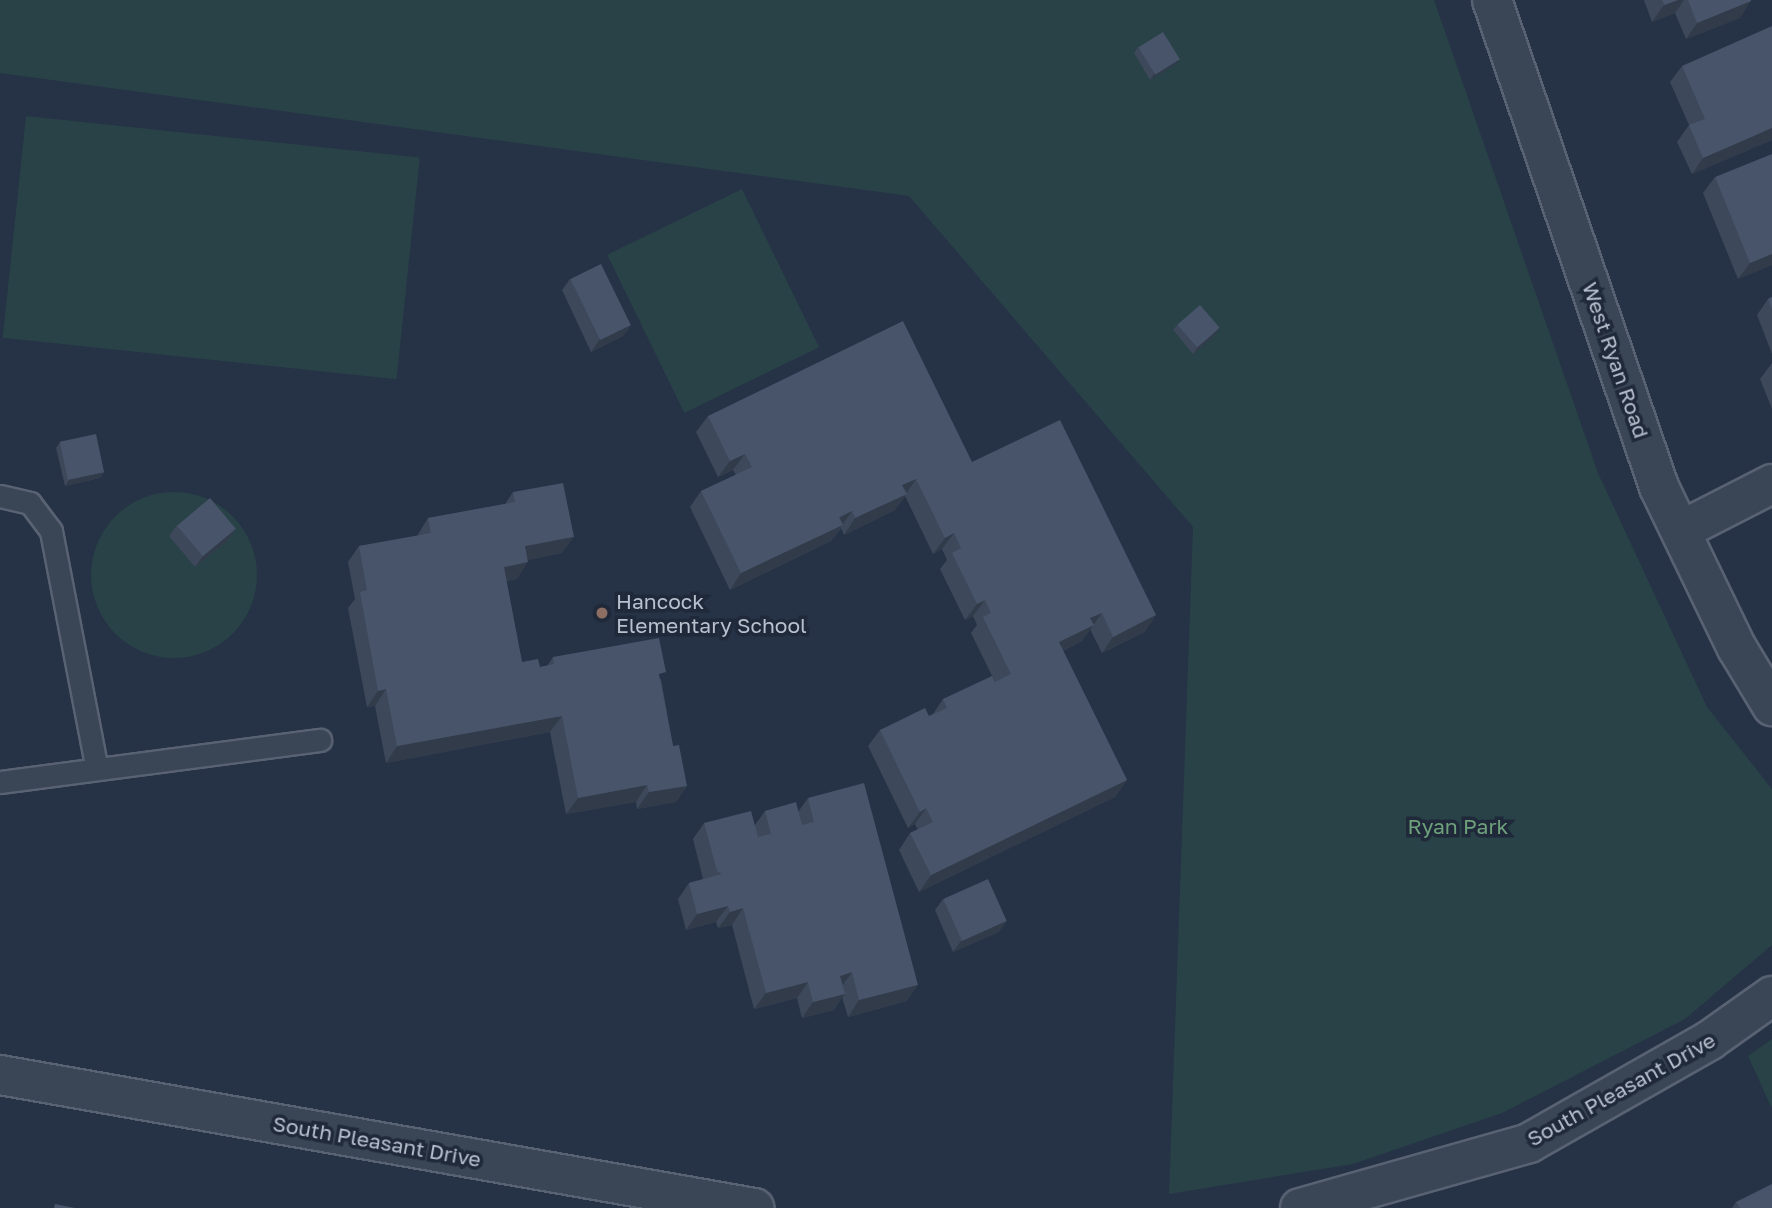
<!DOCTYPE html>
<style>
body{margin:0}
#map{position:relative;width:1772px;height:1208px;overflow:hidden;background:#263246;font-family:"Golos Text",sans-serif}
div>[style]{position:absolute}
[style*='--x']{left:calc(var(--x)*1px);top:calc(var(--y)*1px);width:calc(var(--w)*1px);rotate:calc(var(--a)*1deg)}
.green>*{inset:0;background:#284247;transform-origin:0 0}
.round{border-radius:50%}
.roads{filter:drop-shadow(2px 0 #596272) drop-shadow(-2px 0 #596272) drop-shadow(0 2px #596272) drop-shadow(0 -2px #596272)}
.service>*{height:21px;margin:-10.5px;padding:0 10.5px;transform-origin:10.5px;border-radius:10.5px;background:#3a4555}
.minor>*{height:38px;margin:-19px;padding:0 19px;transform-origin:19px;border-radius:19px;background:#3a4555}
.tertiary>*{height:38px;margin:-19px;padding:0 19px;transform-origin:19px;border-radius:19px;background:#3a4555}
.wall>*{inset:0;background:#3d485b}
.shaded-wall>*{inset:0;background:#323b4a}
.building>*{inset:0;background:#47546a;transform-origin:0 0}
.dots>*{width:19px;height:19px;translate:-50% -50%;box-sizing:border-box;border:4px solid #1f293a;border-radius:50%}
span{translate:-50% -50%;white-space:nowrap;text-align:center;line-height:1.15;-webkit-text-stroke:7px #1f293a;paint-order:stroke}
.street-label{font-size:21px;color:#b8c0ce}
.poi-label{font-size:21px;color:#b8c0ce}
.left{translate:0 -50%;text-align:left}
.park-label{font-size:21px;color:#6ea17b}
</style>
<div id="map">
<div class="green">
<div style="clip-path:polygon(0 0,1434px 0,1598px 473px,1707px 707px,1772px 789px,1772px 945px,1685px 1019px,1502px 1113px,1353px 1164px,1169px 1194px,1193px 527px,909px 196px,0 73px)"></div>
<div style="left:26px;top:116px;width:396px;height:223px;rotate:6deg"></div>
<div style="left:742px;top:189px;width:176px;height:150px;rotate:64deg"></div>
<div class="round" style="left:91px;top:492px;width:166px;height:166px"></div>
<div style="clip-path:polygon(1772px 1039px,1772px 1106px,1771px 1107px,1748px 1056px)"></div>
</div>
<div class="roads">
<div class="service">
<div style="--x:0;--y:496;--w:31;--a:13"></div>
<div style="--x:30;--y:503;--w:35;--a:53"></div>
<div style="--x:51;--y:531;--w:242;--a:79.1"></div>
<div style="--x:0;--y:782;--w:323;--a:-7.5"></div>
</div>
<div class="minor">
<div style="--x:1682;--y:530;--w:101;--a:-27.1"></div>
<div style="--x:0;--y:1075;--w:766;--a:10"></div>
<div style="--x:1300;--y:1208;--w:238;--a:-15.8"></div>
<div style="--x:1529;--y:1143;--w:208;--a:-29.6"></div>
<div style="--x:1710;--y:1040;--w:76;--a:-35.4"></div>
</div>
<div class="tertiary">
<div style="--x:1492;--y:0;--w:515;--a:71.07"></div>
<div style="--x:1659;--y:487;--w:179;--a:64.2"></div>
<div style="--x:1737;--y:648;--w:68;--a:58.9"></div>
</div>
</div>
<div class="wall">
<div style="clip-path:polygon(1644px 0,1751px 0,1740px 18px,1686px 39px,1675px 13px,1652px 22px)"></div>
<div style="clip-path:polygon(1138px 47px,1176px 64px,1150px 80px,1134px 53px)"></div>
<div style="clip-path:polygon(1682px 66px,1772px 140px,1692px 174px,1677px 142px,1689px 125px,1670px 82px)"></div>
<div style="clip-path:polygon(1715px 177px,1772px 265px,1738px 279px,1703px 193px)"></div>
<div style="clip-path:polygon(570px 279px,631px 325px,623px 336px,591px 352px,562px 290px)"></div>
<div style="clip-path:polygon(1772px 297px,1772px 354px,1757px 315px,1768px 299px)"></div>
<div style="clip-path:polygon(1177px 325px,1216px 334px,1193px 354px,1173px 330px)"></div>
<div style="clip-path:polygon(1772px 363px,1772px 409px,1760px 379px)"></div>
<div style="clip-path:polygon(708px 416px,972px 462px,1145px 632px,1102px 653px,1090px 629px,1082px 641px,1063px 651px,1127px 780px,1115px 797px,919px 892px,899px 850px,910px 833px,918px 830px,915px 824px,908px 828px,868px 746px,880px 730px,929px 716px,933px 714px,943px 699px,995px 682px,971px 633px,977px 625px,973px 616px,965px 620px,940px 569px,947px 560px,942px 549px,933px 554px,905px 496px,895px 510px,844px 535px,841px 528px,831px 541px,730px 590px,690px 507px,701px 491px,736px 475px,733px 470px,718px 477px,696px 432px)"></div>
<div style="clip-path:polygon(60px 442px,104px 472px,100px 478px,65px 486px,56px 448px)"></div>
<div style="clip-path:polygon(513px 492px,562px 553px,527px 560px,517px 579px,506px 581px,522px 662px,540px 667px,547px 666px,553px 657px,661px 679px,673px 746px,687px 786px,676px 802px,637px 809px,636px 802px,566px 814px,550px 732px,386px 763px,375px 706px,367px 707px,348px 608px,355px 599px,348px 562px,359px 546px,417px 536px,428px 518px,505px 504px)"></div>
<div style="clip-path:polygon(177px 525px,236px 529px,228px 540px,195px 567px,169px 536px)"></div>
<div style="clip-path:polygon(808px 798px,907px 1001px,848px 1017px,842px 997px,834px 1010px,802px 1018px,797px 998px,754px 1009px,732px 925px,718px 928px,716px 922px,686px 930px,678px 899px,689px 883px,703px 879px,693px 839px,704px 823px,755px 825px,765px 811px,798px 812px)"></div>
<div style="clip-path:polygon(943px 899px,999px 932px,953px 952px,935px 910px)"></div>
<div style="clip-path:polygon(1736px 1202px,1772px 1208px,1732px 1208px)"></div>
</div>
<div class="shaded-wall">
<div style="clip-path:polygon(1678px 0,1684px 0,1675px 13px,1652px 22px,1664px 5px)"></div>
<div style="clip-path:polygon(1751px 1px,1740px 18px,1686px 39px,1697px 23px)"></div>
<div style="clip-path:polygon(1180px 59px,1176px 64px,1150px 80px,1154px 74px)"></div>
<div style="clip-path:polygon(1772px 128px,1772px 140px,1692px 174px,1703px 158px)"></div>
<div style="clip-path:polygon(1772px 254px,1772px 265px,1738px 279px,1750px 263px)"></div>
<div style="clip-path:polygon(631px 325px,623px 336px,591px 352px,599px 340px)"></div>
<div style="clip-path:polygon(1220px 328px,1216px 334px,1193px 354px,1197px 348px)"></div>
<div style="clip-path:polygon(745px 454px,733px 470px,718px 477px,730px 461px)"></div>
<div style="clip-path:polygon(104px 472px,100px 478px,65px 486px,69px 480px)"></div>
<div style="clip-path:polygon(916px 479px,895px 510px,844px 535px,855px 518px,902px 485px)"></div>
<div style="clip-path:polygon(852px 511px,831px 541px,730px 590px,741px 573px)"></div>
<div style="clip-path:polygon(236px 529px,228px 540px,195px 567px,203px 556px)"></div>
<div style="clip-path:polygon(954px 533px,942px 549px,933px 554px,945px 538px)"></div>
<div style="clip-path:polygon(574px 537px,562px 553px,514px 563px,525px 546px)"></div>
<div style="clip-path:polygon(528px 562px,517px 579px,492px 583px,504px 567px)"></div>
<div style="clip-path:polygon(985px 600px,973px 616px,965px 620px,977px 604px)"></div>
<div style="clip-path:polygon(1102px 613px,1082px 641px,1048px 658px,1059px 642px,1090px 618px)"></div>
<div style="clip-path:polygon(1156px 615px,1145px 632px,1102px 653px,1113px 637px)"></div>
<div style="clip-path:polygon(386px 689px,375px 706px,367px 707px,378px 691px)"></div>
<div style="clip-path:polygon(562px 716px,550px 732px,386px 763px,397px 746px)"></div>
<div style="clip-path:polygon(1127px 780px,1115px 797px,919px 892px,931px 875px)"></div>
<div style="clip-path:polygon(647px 785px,636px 802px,566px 814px,578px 798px)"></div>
<div style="clip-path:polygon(687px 786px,676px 802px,637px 809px,649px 792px)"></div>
<div style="clip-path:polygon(926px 808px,915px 824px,908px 828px,920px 812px)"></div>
<div style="clip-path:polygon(728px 906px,716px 922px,686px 930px,697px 914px)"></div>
<div style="clip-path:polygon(743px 908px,732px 925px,718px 928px,730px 912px)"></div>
<div style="clip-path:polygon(1007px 921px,999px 932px,953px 952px,961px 941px)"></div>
<div style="clip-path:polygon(852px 972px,840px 989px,840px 976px)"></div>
<div style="clip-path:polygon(808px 982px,797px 998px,754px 1009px,766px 993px)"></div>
<div style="clip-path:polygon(918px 985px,907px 1001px,848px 1017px,859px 1000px)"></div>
<div style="clip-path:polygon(845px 994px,834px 1010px,802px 1018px,813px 1002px)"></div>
</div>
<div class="building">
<div style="clip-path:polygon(1662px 0,1678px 0,1664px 5px)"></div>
<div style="clip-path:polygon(1688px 0,1751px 0,1751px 1px,1697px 23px)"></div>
<div style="clip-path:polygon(1772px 26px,1772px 128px,1703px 158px,1689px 125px,1705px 119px,1682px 66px)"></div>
<div style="left:1163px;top:32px;width:32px;height:29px;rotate:58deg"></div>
<div style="clip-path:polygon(1772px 154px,1772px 254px,1750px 263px,1715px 177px)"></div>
<div style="left:601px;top:264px;width:68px;height:34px;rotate:64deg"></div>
<div style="clip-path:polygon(1772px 297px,1772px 309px,1768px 299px)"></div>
<div style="left:1200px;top:305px;width:30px;height:30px;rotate:49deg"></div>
<div style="clip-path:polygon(903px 321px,972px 462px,1060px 420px,1156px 615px,1113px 637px,1102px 613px,1090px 618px,1094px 625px,1059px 642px,1127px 780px,931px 875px,910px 833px,933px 822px,926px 808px,920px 812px,880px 730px,925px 708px,929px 716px,947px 708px,943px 699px,992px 676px,995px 682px,1011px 674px,983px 617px,991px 613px,985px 600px,977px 604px,952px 553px,961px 548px,954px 533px,945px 538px,916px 479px,902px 485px,907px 494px,855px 518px,852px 511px,839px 517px,843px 525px,741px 573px,701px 491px,752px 467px,745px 454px,730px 461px,708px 416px)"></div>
<div style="left:96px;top:434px;width:39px;height:37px;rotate:78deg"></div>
<div style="clip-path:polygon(563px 483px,574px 537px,525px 546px,528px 562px,504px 567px,522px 662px,538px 659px,540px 667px,554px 664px,553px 657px,659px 638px,666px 672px,659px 674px,673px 746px,679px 745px,687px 786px,649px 792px,647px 785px,578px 798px,562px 716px,397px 746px,386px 689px,378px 691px,360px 592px,367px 590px,359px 546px,431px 533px,428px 518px,515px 502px,513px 492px)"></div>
<div style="left:210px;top:498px;width:40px;height:43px;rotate:50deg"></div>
<div style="clip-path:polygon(864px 783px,918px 985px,859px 1000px,852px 972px,840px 976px,845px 994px,813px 1002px,808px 982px,766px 993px,743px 908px,730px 912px,728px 906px,697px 914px,689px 883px,722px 874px,717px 871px,704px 823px,751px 811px,758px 837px,771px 834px,765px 811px,796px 802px,802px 825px,814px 822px,808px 798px)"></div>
<div style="left:988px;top:879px;width:46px;height:49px;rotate:66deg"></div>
<div style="clip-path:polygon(1772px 1184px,1772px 1208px,1740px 1208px,1736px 1202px)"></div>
<div style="clip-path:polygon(55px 1204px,75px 1208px,54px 1208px)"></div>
</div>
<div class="dots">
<div style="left:602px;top:613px;background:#8d6e63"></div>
</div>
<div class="street-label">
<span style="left:1616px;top:360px;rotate:71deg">West Ryan Road</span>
<span style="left:1621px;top:1089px;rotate:-29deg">South Pleasant Drive</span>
<span style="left:377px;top:1141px;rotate:10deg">South Pleasant Drive</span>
</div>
<div class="poi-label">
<span class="left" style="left:616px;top:613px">Hancock<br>Elementary School</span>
</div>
<div class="park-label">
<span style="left:1458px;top:826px">Ryan Park</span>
</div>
</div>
